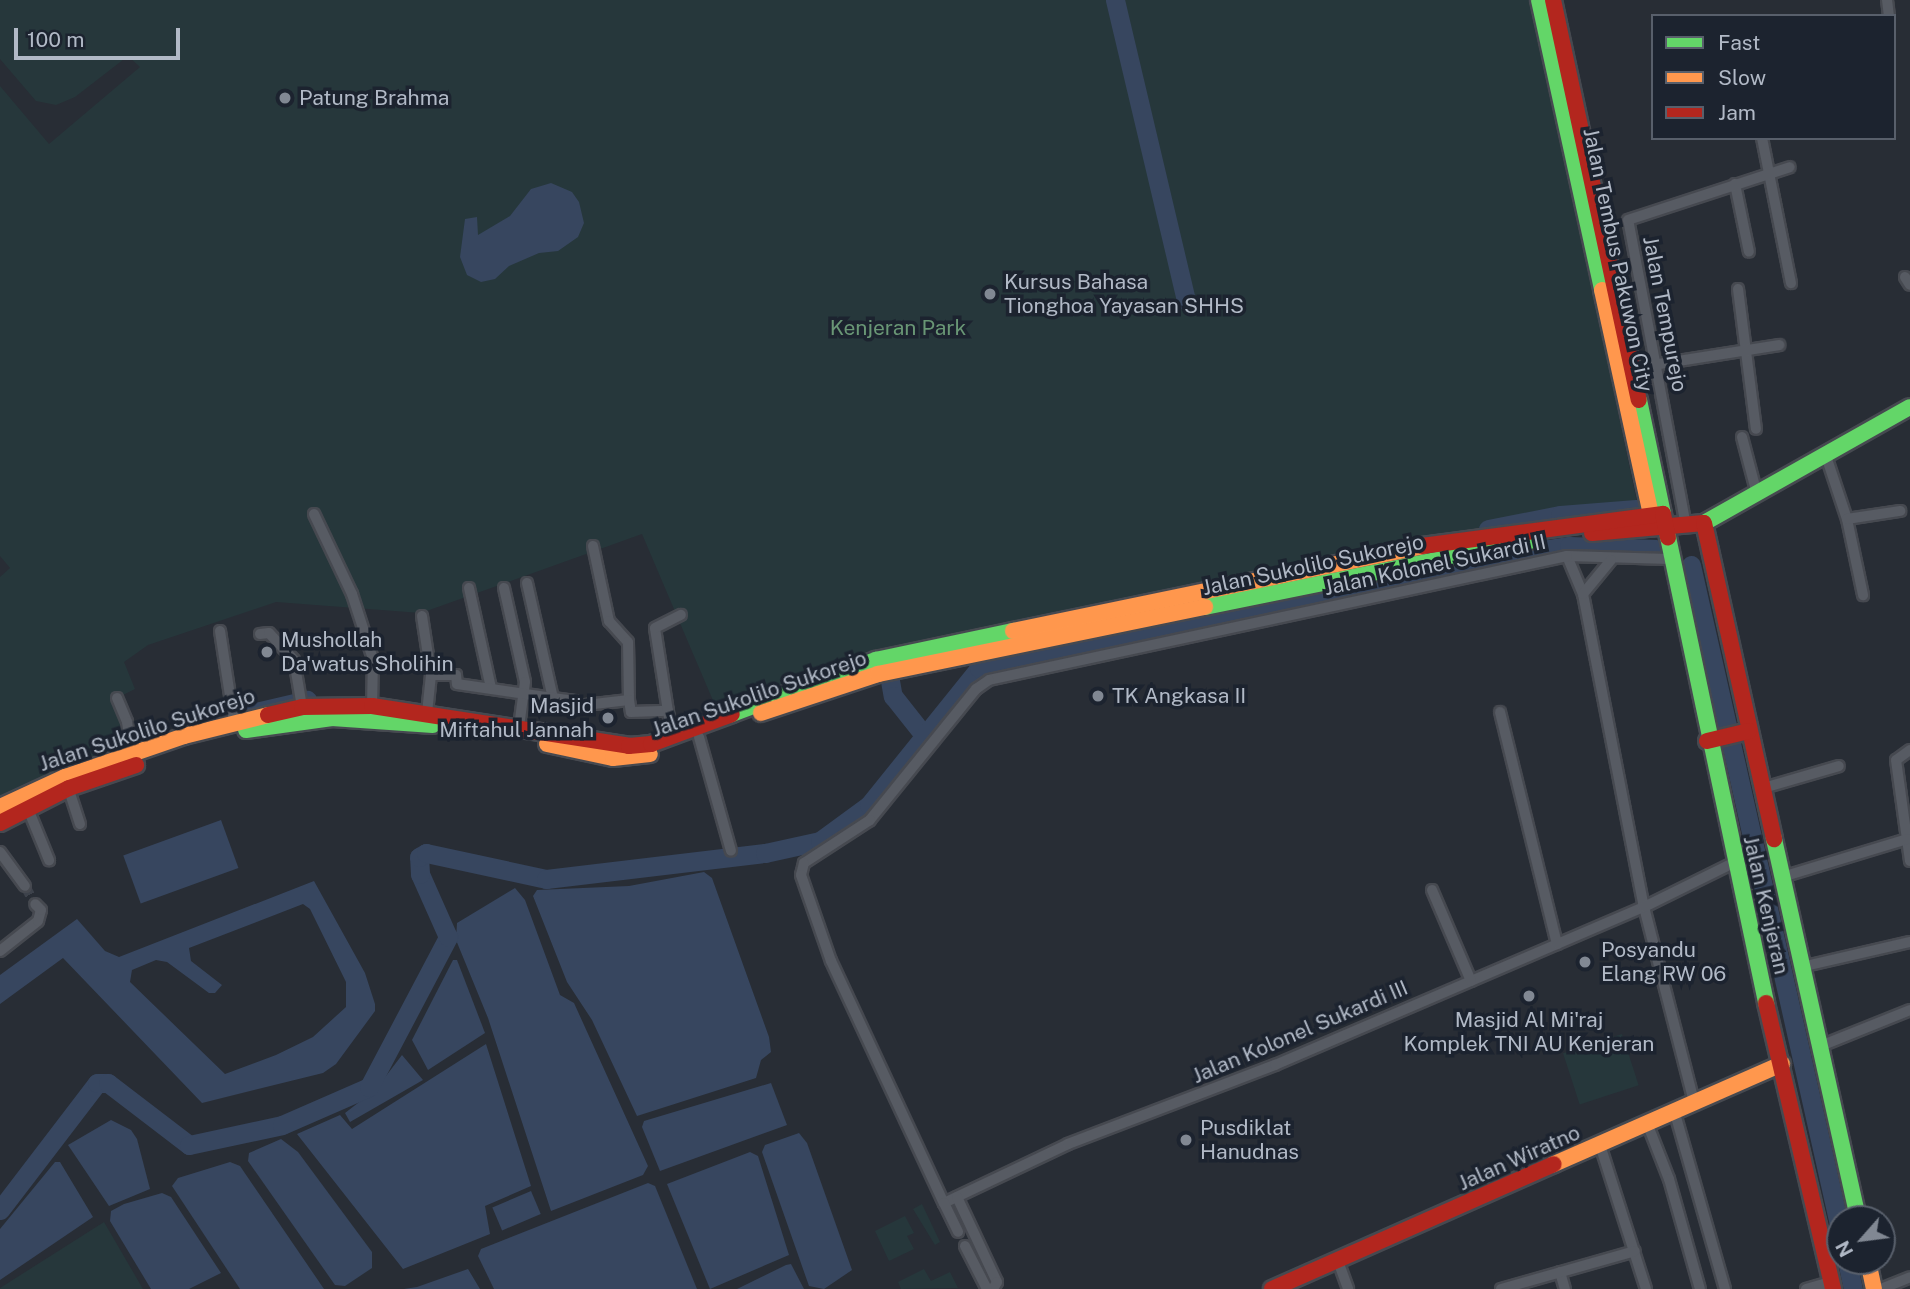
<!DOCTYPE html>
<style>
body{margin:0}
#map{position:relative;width:1910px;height:1289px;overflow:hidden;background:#282d35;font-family:"Public Sans",sans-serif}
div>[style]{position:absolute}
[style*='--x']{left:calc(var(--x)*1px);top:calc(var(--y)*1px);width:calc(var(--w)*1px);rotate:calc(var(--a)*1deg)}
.green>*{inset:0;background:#26373b;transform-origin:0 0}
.water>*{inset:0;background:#37465f;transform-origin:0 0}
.river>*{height:19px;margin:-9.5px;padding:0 9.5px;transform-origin:9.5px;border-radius:9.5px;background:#37465f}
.street-tunnel>*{height:10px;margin-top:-5px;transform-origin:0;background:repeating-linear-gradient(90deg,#3d424b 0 10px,transparent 0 15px)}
.roads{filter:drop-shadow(2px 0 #464950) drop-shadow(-2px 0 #464950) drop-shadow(0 2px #464950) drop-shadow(0 -2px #464950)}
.street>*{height:10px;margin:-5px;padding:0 5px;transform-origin:5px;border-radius:5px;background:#575b63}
.fast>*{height:16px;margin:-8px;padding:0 8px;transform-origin:8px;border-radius:8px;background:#63d668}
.slow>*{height:16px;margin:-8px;padding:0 8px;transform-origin:8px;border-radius:8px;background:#ff974d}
.jam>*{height:16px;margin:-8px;padding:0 8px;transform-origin:8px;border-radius:8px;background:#b3261e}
.dots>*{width:19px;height:19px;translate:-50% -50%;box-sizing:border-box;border:4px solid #1c232f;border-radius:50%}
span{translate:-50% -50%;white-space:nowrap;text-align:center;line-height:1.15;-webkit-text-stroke:7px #1c232f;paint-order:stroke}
.poi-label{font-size:21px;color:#b1b9c6}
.left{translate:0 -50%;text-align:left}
.right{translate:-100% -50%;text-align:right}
.street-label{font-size:21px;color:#b1b9c6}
.park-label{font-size:21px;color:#699675}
.legend{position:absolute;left:1651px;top:14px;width:245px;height:126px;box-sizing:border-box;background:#1c232f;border:2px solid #585f6b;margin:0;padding:9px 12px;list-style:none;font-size:21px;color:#b1b9c6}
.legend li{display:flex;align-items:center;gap:14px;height:35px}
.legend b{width:35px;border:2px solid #585f6b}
.north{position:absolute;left:1826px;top:1205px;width:70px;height:70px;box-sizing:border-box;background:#1c232f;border:2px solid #585f6b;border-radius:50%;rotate:242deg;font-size:19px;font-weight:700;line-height:28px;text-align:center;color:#b1b9c6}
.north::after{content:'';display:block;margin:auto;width:24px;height:32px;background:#818893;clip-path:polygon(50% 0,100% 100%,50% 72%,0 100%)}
.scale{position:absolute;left:14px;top:28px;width:166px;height:32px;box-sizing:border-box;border:4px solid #b1b9c6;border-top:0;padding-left:9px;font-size:21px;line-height:24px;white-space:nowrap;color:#b1b9c6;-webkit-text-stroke:5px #1c232f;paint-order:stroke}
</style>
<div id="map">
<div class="green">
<div style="clip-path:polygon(0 0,1532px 0,1640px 517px,1558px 526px,720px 717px,642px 534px,421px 613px,276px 602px,148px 645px,124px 662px,135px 689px,117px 698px,132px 754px,0 807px,0 577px,10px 568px,0 556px,0 86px,49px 144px,140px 67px,128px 56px,75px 97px,56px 105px,36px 101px,0 59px)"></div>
<div style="left:1622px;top:1034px;width:54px;height:62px;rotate:72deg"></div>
<div style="clip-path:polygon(922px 1204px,940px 1242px,935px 1245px,913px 1209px)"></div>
<div style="clip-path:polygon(905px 1216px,914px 1233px,907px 1236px,914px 1249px,889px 1261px,875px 1231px)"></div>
<div style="clip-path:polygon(104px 1222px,143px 1289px,0 1289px,0 1288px)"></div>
<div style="clip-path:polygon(924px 1269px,931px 1281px,950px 1272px,958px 1288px,901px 1289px,898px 1282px)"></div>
</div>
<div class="water">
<div style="clip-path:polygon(551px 183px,572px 192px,579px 202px,584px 223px,578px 237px,558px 251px,539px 253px,509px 266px,495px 279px,481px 282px,467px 275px,460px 257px,465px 219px,477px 217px,478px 235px,510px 216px,531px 189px)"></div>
<div style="left:221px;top:820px;width:51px;height:104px;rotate:70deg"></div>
<div style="clip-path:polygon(704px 872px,712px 878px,769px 1037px,771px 1052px,761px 1060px,756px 1078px,637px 1116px,592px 1020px,567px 982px,533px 896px,537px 890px,629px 886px)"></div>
<div style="clip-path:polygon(evenodd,314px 881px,365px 973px,375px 1004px,375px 1011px,336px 1064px,323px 1073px,202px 1103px,63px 958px,0 1004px,0 975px,77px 919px,105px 951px,119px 957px,314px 881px,303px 904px,310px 909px,346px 982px,346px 1007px,313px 1037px,276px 1055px,225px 1074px,130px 982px,132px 970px,156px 960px,167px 962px,209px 993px,215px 993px,222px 985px,191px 961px,189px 948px,303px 904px)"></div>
<div style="clip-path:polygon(515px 888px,525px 900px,560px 995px,574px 1003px,648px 1166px,643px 1175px,551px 1211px,488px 1018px,456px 940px,457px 923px)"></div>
<div style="clip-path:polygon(453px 960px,457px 960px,485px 1033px,428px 1070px,412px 1040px)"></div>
<div style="clip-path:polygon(486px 1044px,531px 1186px,485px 1206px,490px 1234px,403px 1269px,297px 1134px,340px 1115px,352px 1129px)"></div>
<div style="clip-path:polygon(402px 1055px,423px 1080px,350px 1122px,345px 1113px,376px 1089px)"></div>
<div style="clip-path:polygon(771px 1083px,787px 1125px,660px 1171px,642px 1127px,644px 1121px)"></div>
<div style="clip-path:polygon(111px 1120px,131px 1130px,137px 1139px,150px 1189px,109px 1206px,68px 1145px)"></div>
<div style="clip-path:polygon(799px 1133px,807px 1143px,852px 1270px,824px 1289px,809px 1286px,762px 1152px,765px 1145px)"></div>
<div style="clip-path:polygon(281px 1139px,298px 1152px,372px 1252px,372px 1268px,345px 1286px,335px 1285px,248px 1161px,249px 1153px)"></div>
<div style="clip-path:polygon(750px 1152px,758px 1156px,789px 1255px,710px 1289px,667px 1184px)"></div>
<div style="clip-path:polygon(55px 1162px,60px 1162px,93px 1217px,0 1280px,0 1229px)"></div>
<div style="clip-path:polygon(230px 1162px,240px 1166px,324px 1289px,240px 1289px,172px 1186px,178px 1178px)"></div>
<div style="clip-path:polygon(648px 1183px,655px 1186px,697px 1289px,494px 1289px,478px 1256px,481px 1249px)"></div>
<div style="left:531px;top:1191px;width:25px;height:42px;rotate:67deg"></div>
<div style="clip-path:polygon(162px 1193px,171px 1197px,221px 1273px,189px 1289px,151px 1289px,110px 1221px,111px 1211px,124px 1204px)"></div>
<div style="clip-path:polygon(791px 1264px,804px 1289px,737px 1289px,786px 1265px)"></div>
<div style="clip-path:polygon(468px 1269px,480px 1289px,404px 1289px,417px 1287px)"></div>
</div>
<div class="river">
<div style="--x:1115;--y:0;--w:309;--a:76.7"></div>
<div style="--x:1488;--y:529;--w:73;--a:-11"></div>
<div style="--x:1560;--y:515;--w:76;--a:-4.5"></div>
<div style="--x:1691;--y:565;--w:681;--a:77.35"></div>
<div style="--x:886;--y:658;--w:39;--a:80"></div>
<div style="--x:893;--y:696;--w:48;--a:51.7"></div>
<div style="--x:200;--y:725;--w:110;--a:-13.2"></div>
<div style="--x:0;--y:1210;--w:160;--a:-52.6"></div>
<div style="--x:97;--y:1083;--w:11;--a:0"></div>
<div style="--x:108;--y:1083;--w:102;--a:37.4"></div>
<div style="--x:189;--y:1145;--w:95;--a:-12.1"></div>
<div style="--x:282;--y:1125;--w:95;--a:-23.6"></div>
<div style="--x:369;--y:1087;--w:170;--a:-62.2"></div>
<div style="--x:448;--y:937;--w:69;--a:-114"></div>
<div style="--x:420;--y:874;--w:17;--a:-93"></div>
<div style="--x:419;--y:857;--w:8;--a:-30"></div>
<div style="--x:426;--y:853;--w:123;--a:12.2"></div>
<div style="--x:546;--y:879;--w:221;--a:-6.8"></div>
<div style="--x:765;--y:853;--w:56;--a:-12.3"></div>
<div style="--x:820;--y:841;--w:61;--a:-36.3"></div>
<div style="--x:869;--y:805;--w:176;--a:-51.2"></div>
<div style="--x:979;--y:668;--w:510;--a:-12.24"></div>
<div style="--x:1477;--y:560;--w:93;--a:-8.7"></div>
<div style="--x:1569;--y:546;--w:87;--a:2"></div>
<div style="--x:1847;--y:1261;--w:29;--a:78"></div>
</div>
<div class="street-tunnel">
<div style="--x:25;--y:886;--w:21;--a:61"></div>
</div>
<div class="roads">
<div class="street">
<div style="--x:1887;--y:0;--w:16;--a:83"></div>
<div style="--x:1762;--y:138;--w:148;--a:78.7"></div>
<div style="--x:1735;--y:184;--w:69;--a:78.4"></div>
<div style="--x:1905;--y:277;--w:9;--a:58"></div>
<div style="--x:1738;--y:289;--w:141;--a:82.7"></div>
<div style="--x:1653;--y:365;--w:128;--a:-9"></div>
<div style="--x:1742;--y:437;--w:59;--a:75.3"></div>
<div style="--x:1826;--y:456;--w:66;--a:71.6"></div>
<div style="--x:1847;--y:519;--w:78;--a:78.1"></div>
<div style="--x:314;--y:514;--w:89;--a:64.6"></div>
<div style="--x:352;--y:594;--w:68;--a:72.1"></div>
<div style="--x:373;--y:659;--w:47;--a:91.2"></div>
<div style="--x:1847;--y:519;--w:54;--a:-8.6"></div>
<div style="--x:1686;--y:526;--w:311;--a:-100.7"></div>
<div style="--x:1628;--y:220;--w:170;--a:-18.1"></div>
<div style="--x:593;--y:546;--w:77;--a:78"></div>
<div style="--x:609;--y:621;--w:28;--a:48"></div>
<div style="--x:628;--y:642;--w:58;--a:89"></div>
<div style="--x:1567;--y:556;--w:41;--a:67.2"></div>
<div style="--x:1583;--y:594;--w:319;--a:79"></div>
<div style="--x:1644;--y:907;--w:201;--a:75.6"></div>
<div style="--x:1669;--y:559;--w:102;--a:-178.3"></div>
<div style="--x:1567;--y:556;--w:591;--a:167.89"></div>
<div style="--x:989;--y:680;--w:16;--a:145"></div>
<div style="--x:976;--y:689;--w:169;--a:129"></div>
<div style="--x:870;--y:820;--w:79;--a:146.9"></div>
<div style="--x:804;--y:863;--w:12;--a:104"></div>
<div style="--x:801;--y:875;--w:91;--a:70.8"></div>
<div style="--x:831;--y:961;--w:267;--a:65"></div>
<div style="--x:944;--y:1203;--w:137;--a:-25.4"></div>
<div style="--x:1068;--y:1144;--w:222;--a:-20.9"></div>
<div style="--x:1275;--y:1065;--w:401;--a:-23.2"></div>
<div style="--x:1644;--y:907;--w:99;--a:-26.3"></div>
<div style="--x:527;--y:583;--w:118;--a:77.3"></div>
<div style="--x:553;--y:698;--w:22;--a:8"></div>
<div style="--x:575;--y:701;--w:5;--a:68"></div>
<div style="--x:577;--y:706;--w:52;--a:-6.6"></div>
<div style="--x:629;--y:700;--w:12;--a:81"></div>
<div style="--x:631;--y:712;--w:37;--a:-2"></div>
<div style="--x:469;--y:588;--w:102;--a:77.6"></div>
<div style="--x:504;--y:588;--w:96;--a:77.4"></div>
<div style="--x:525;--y:682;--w:45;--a:97.6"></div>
<div style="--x:1583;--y:594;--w:44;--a:-50.5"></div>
<div style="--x:422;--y:616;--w:60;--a:81.3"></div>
<div style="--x:431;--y:675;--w:37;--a:96"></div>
<div style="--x:220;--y:631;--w:91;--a:81.2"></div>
<div style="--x:260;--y:634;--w:9;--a:-6"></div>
<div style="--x:269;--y:633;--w:37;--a:47"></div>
<div style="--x:294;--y:660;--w:48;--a:80.3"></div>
<div style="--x:431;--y:675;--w:25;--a:0"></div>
<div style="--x:456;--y:675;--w:9;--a:84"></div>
<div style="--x:457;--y:684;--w:97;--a:8.3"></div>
<div style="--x:117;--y:698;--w:26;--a:67"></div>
<div style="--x:127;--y:722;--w:32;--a:81"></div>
<div style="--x:1500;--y:712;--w:239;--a:76.2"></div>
<div style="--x:672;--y:737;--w:110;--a:-98.9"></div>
<div style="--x:655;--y:628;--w:29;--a:-27"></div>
<div style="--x:699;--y:737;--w:118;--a:74.3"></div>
<div style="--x:1910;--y:750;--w:17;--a:144"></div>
<div style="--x:1896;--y:760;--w:102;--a:82.1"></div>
<div style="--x:67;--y:784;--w:42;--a:72"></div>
<div style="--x:1760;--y:789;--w:82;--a:-16.2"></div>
<div style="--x:26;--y:804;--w:61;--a:67.7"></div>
<div style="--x:0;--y:852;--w:42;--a:53.7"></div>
<div style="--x:1782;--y:877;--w:131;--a:-16.9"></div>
<div style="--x:1432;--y:890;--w:99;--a:66.8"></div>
<div style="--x:0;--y:951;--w:48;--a:-38.3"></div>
<div style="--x:38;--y:921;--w:11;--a:-75"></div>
<div style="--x:41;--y:910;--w:8;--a:-135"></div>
<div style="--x:1801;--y:967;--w:112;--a:-12.9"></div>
<div style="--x:1818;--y:1047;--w:99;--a:-21.9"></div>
<div style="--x:1674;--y:1110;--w:186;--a:74.1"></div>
<div style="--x:1647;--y:1123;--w:60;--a:68.6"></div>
<div style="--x:1669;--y:1179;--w:114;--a:74.3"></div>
<div style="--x:1600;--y:1145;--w:151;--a:72.3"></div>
<div style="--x:957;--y:1197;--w:94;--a:64.8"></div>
<div style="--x:997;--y:1282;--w:8;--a:120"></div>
<div style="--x:944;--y:1203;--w:32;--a:64"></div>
<div style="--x:965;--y:1246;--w:48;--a:62.9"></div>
<div style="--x:1338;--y:1261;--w:30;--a:70"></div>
<div style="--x:1560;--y:1272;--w:18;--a:74"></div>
<div style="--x:1501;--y:1289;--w:139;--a:-15.8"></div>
<div style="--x:1806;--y:1289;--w:26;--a:-16"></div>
<div style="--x:1881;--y:1289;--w:31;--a:-22"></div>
</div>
<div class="fast">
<div style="--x:1539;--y:0;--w:297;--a:77.7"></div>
<div style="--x:1639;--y:400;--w:116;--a:78.1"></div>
<div style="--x:1704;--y:523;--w:236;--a:-29.4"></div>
<div style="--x:1668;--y:537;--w:476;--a:78.1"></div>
<div style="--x:1205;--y:607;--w:335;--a:-11.5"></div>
<div style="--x:732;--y:714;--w:154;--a:-20.6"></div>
<div style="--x:876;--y:660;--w:140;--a:-12"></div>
<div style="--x:246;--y:730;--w:87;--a:-7.9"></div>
<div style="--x:332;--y:718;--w:101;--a:4"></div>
<div style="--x:1774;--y:839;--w:389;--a:77.5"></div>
</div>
<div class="slow">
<div style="--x:1602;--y:290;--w:230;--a:77.7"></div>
<div style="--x:1013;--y:631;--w:418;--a:-11.7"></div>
<div style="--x:761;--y:713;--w:123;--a:-18.4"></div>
<div style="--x:878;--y:674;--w:334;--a:-11.6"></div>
<div style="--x:547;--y:744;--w:67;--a:12"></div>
<div style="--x:613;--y:758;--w:37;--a:-6"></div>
<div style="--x:0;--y:807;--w:72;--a:-24.8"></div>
<div style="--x:65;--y:777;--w:126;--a:-19"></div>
<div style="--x:184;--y:736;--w:87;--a:-14"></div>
<div style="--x:1554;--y:1164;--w:249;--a:-23.7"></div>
<div style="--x:1868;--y:1261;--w:29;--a:78"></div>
</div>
<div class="jam">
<div style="--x:1553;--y:0;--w:409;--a:77.9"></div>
<div style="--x:1592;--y:533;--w:112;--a:-5.1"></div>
<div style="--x:1704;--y:523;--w:324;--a:77.5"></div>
<div style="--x:1422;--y:546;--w:243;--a:-7.6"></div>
<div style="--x:1663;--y:514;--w:24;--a:78"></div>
<div style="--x:268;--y:715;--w:35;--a:-13"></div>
<div style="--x:302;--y:707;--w:70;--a:-0.8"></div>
<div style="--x:372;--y:706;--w:260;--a:8.8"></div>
<div style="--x:629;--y:746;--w:22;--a:-5"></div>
<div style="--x:651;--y:744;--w:86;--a:-20.3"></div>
<div style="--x:1707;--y:741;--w:43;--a:-13.4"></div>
<div style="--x:0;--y:823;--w:77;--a:-26.9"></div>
<div style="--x:69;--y:788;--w:71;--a:-18.9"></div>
<div style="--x:1766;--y:1003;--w:294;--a:76.8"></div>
<div style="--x:1272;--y:1289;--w:308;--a:-23.9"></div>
</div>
</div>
<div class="dots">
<div style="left:285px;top:98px;background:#818893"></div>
<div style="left:990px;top:294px;background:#818893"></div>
<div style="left:267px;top:652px;background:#818893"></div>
<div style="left:1098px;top:696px;background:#818893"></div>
<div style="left:608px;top:718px;background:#818893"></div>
<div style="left:1585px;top:962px;background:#818893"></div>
<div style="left:1529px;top:996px;background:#818893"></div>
<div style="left:1186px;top:1140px;background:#818893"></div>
</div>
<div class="poi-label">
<span class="left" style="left:299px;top:98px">Patung Brahma</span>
<span class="left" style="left:1004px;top:294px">Kursus Bahasa<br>Tionghoa Yayasan SHHS</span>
<span class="left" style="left:281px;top:652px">Mushollah<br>Da'watus Sholihin</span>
<span class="left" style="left:1112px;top:696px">TK Angkasa II</span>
<span class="right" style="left:594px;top:718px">Masjid<br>Miftahul Jannah</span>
<span class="left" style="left:1601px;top:962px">Posyandu<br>Elang RW 06</span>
<span style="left:1529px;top:1032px">Masjid Al Mi'raj<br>Komplek TNI AU Kenjeran</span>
<span class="left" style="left:1200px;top:1140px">Pusdiklat<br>Hanudnas</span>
</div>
<div class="street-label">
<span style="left:1618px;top:260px;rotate:78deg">Jalan Tembus Pakuwon City</span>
<span style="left:1665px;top:314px;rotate:79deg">Jalan Tempurejo</span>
<span style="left:1313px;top:565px;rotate:-12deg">Jalan Sukolilo Sukorejo</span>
<span style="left:1435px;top:565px;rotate:-12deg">Jalan Kolonel Sukardi II</span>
<span style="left:759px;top:694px;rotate:-19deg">Jalan Sukolilo Sukorejo</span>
<span style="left:147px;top:730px;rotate:-18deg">Jalan Sukolilo Sukorejo</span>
<span style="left:1766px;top:905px;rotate:77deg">Jalan Kenjeran</span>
<span style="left:1300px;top:1032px;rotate:-23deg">Jalan Kolonel Sukardi III</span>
<span style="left:1519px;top:1158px;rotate:-24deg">Jalan Wiratno</span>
</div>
<div class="park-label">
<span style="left:898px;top:328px">Kenjeran Park</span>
</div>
<ul class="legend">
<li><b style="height:9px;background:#63d668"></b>Fast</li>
<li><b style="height:9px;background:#ff974d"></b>Slow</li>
<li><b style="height:9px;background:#b3261e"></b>Jam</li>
</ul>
<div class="north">N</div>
<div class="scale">100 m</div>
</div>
